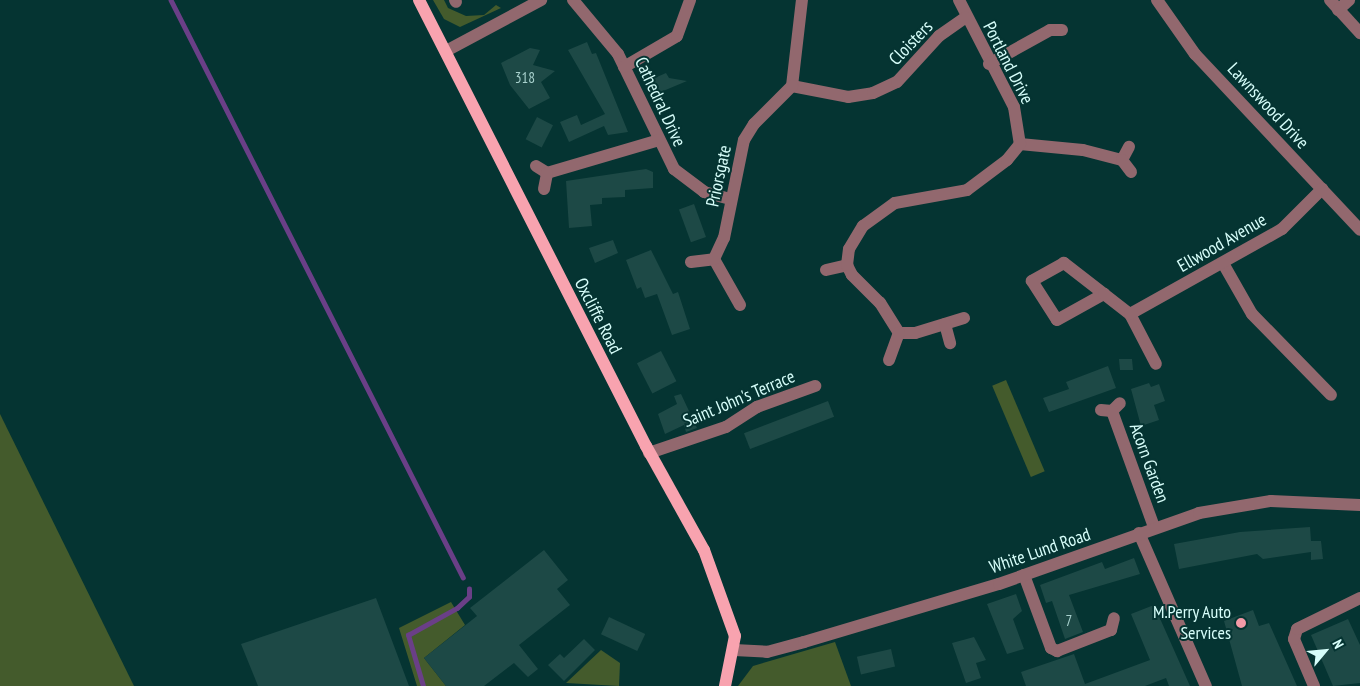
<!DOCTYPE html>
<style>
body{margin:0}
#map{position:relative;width:1360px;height:686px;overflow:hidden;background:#053432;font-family:"PT Sans Narrow",sans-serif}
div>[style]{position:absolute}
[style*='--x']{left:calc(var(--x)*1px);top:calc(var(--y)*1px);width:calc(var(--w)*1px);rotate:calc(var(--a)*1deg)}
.green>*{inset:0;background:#445b2c;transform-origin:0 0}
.stream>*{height:4.5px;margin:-2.25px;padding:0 2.25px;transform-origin:2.25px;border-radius:2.25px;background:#6a3f87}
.building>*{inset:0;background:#1d4946;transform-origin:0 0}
.minor>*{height:12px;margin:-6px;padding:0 6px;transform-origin:6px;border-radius:6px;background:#92686e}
.major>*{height:12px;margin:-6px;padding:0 6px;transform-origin:6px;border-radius:6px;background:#f8a3af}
.dots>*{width:14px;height:14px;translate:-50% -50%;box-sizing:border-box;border:2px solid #053432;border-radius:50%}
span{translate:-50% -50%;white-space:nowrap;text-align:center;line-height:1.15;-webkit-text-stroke:4px #053432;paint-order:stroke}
.number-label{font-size:15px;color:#a8d1cd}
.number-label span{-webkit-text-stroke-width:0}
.street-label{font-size:18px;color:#d7fefa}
.poi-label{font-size:18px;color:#d7fefa}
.right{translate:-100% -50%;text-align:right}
.north{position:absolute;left:1300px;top:626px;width:50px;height:50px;-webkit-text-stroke:4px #053432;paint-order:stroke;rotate:62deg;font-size:14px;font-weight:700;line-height:20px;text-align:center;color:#d7fefa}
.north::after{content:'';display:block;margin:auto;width:18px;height:22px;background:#d7fefa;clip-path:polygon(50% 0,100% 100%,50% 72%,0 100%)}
</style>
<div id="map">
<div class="green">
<div style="clip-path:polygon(433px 0,444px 0,448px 8px,466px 16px,484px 15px,496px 5px,501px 8px,460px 27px,444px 19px)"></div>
<div style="left:1006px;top:380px;width:99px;height:15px;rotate:67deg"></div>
<div style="clip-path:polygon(0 414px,134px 686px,0 686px)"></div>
<div style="clip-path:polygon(451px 602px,465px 625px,424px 658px,446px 686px,417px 686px,399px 628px)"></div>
<div style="clip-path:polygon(835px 642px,851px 686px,738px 686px,753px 666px)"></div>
<div style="clip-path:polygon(601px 650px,620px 663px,619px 686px,566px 683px)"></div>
</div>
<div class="stream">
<div style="--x:171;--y:0;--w:647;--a:63.16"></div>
<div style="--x:423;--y:686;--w:53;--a:-106.4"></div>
<div style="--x:408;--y:635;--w:56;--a:-28.9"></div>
<div style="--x:457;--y:608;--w:16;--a:-43"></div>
<div style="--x:469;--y:597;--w:8;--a:-90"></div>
</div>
<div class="building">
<div style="clip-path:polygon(587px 42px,592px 54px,596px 53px,628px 132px,608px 135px,604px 126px,569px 142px,560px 122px,577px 115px,581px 125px,605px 114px,568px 50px)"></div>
<div style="clip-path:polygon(530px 48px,540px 50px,533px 65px,555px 71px,541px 82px,550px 98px,529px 109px,510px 85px,501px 63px)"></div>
<div style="clip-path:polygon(666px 73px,669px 78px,687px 81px,656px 94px,650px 80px)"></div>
<div style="left:537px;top:117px;width:18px;height:25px;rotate:27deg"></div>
<div style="clip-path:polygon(646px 169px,653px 172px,653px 188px,625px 190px,625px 197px,602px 198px,602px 204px,590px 205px,592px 226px,569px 228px,566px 181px)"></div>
<div style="left:694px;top:204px;width:35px;height:16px;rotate:70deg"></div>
<div style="clip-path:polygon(613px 240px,618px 253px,595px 263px,589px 248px)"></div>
<div style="clip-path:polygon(651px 250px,673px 294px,678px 292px,690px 329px,672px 335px,657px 294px,645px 298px,641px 287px,637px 289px,626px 260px)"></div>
<div style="left:661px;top:351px;width:34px;height:27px;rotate:63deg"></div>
<div style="clip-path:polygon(1119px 359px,1132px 359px,1133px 370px,1120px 370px)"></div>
<div style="clip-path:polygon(1108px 366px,1116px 388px,1049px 412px,1043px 398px,1069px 389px,1066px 382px)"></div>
<div style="clip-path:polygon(1149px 383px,1151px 387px,1159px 384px,1165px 401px,1154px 405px,1159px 420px,1141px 426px,1131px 389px)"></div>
<div style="clip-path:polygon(681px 394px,697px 428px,686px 432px,684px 425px,665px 434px,658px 414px,677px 404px,674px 396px)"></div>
<div style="left:828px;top:401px;width:17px;height:90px;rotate:69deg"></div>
<div style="clip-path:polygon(1310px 527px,1311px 541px,1321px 541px,1323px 559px,1311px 560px,1311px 552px,1263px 559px,1257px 554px,1179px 569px,1174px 544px,1240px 532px)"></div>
<div style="clip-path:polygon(544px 550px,568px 580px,557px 589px,570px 605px,519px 645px,538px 669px,528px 677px,514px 663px,484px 686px,446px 686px,424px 658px,477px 616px,470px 608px)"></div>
<div style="clip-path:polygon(1134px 558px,1140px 574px,1069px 595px,1083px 632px,1065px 639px,1052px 601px,1046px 603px,1040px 585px,1102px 562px,1105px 569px)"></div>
<div style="clip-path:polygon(1016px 594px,1022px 611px,1013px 619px,1024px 649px,1007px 654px,987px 604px)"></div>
<div style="clip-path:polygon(376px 598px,409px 686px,258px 686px,241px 644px)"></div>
<div style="clip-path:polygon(1154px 605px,1190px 686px,1169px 686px,1166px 678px,1145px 686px,1026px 686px,1021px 672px,1074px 654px,1085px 684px,1150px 660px,1131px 614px)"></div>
<div style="clip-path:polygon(1253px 610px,1259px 626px,1269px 623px,1297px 686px,1242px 686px,1224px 621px)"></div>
<div style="left:609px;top:617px;width:40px;height:19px;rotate:25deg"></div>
<div style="clip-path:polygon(1348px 619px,1360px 645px,1360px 683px,1333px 686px,1311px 635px)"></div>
<div style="clip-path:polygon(974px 637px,986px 660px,976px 663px,981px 678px,966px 683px,952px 643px)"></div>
<div style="clip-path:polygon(584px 639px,595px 650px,564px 681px,548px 665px,560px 654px,564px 658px)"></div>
<div style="left:891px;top:649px;width:18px;height:35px;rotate:77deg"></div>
</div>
<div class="minor">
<div style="--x:455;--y:0;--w:2;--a:63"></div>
<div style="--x:573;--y:0;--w:70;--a:50.2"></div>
<div style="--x:618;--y:54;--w:128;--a:64"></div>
<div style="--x:674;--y:169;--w:38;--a:37"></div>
<div style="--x:704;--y:192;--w:28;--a:15"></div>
<div style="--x:959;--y:0;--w:120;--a:62.8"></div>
<div style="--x:1014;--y:107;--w:37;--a:81"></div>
<div style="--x:1157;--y:0;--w:66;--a:54.9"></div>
<div style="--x:1195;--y:54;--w:241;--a:46.8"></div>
<div style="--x:1330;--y:0;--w:45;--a:47.7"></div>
<div style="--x:1338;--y:10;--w:15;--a:-42"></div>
<div style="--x:1050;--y:30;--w:12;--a:0"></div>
<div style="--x:446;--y:51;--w:108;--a:-28.2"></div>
<div style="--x:989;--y:64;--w:70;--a:-29.1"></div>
<div style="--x:624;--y:67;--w:61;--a:-30.3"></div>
<div style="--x:677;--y:36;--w:38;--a:-70"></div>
<div style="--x:792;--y:86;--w:57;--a:11.1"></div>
<div style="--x:848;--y:97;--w:25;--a:-9"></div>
<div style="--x:873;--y:93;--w:26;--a:-25"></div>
<div style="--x:897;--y:82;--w:62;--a:-47.6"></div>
<div style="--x:939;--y:36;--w:32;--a:-35"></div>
<div style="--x:792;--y:86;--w:87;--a:-83.4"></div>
<div style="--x:1020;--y:144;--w:63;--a:5.4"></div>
<div style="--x:1083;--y:150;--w:40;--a:14.4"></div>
<div style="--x:1122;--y:160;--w:15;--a:-62"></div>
<div style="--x:1122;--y:160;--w:15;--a:53"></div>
<div style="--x:536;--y:166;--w:13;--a:32"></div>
<div style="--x:547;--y:173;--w:117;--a:-16.4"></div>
<div style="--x:544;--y:189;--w:16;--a:-79"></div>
<div style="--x:691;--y:262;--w:23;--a:-7"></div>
<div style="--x:1224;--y:265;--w:56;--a:60.3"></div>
<div style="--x:1252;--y:314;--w:113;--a:45.7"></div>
<div style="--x:826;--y:270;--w:22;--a:-13"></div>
<div style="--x:1104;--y:294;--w:51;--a:-142.2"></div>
<div style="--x:1064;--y:263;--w:37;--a:151"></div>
<div style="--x:1032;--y:281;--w:46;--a:57.3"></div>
<div style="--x:1057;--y:320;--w:54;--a:-29"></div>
<div style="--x:1104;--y:294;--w:33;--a:38"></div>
<div style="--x:1130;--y:314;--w:56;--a:62.5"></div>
<div style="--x:740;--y:305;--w:53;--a:-119.5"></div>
<div style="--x:714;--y:259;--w:23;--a:-65"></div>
<div style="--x:724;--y:238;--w:100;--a:-78.5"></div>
<div style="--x:744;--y:140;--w:19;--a:-58"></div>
<div style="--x:754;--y:124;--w:54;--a:-45"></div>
<div style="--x:1130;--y:314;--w:174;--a:-29.2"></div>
<div style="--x:1282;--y:229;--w:57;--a:-45"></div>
<div style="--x:964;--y:318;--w:51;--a:163"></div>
<div style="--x:915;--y:333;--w:16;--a:180"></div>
<div style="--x:899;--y:333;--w:36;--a:-122"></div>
<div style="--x:880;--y:303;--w:40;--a:-135"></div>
<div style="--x:852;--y:275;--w:11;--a:-117"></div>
<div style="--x:847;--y:265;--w:16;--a:-83"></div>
<div style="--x:849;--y:249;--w:27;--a:-59"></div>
<div style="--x:863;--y:226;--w:39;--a:-36"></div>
<div style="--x:895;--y:203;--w:73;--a:-10.2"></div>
<div style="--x:967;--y:190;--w:50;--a:-36.9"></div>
<div style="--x:1007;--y:160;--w:21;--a:-51"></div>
<div style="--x:945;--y:324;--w:20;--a:75"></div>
<div style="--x:889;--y:360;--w:29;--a:-70"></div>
<div style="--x:1101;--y:410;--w:11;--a:5"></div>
<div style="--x:1112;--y:411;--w:11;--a:-45"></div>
<div style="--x:1112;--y:411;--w:123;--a:70.1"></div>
<div style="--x:649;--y:453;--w:81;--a:-18.7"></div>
<div style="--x:726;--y:427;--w:37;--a:-33"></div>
<div style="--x:757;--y:407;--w:62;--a:-19.9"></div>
<div style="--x:1139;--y:533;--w:167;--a:66.4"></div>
<div style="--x:1024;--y:575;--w:78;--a:69.7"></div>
<div style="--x:1051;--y:648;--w:7;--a:27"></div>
<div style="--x:1057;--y:651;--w:58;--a:-21.3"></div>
<div style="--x:1111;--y:630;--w:12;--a:-76"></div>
<div style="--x:734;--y:650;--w:33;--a:3"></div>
<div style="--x:767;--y:652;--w:38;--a:-15"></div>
<div style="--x:804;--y:642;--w:203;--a:-16.6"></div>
<div style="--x:999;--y:584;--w:212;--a:-19.5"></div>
<div style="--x:1199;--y:513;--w:73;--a:-9.5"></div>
<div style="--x:1271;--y:501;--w:89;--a:2.6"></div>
<div style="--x:1314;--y:686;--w:51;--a:-113.1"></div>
<div style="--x:1294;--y:639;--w:10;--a:-73"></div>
<div style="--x:1297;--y:629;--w:70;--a:-26.2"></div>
</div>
<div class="major">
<div style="--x:419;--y:0;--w:500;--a:63.03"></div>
<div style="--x:646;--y:446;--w:119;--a:60.9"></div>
<div style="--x:704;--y:550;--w:91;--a:70.2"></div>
<div style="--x:735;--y:636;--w:51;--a:101.3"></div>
</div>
<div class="dots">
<div style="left:1241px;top:623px;background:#f39aa7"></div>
</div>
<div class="number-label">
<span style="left:525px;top:78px">318</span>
<span style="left:1069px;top:621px">7</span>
</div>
<div class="street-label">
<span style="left:911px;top:43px;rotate:-46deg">Cloisters</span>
<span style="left:1008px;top:63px;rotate:63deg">Portland Drive</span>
<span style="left:660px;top:102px;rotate:65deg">Cathedral Drive</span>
<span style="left:1268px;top:106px;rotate:47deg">Lawnswood Drive</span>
<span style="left:719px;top:176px;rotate:-78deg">Priorsgate</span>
<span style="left:1222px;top:243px;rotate:-30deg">Ellwood Avenue</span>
<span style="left:598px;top:316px;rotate:63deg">Oxcliffe Road</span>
<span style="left:739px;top:399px;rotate:-23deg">Saint John's Terrace</span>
<span style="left:1149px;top:463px;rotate:70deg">Acorn Garden</span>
<span style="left:1040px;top:551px;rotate:-19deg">White Lund Road</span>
</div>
<div class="poi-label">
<span class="right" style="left:1231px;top:623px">M.Perry Auto<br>Services</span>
</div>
<div class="north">N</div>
</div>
